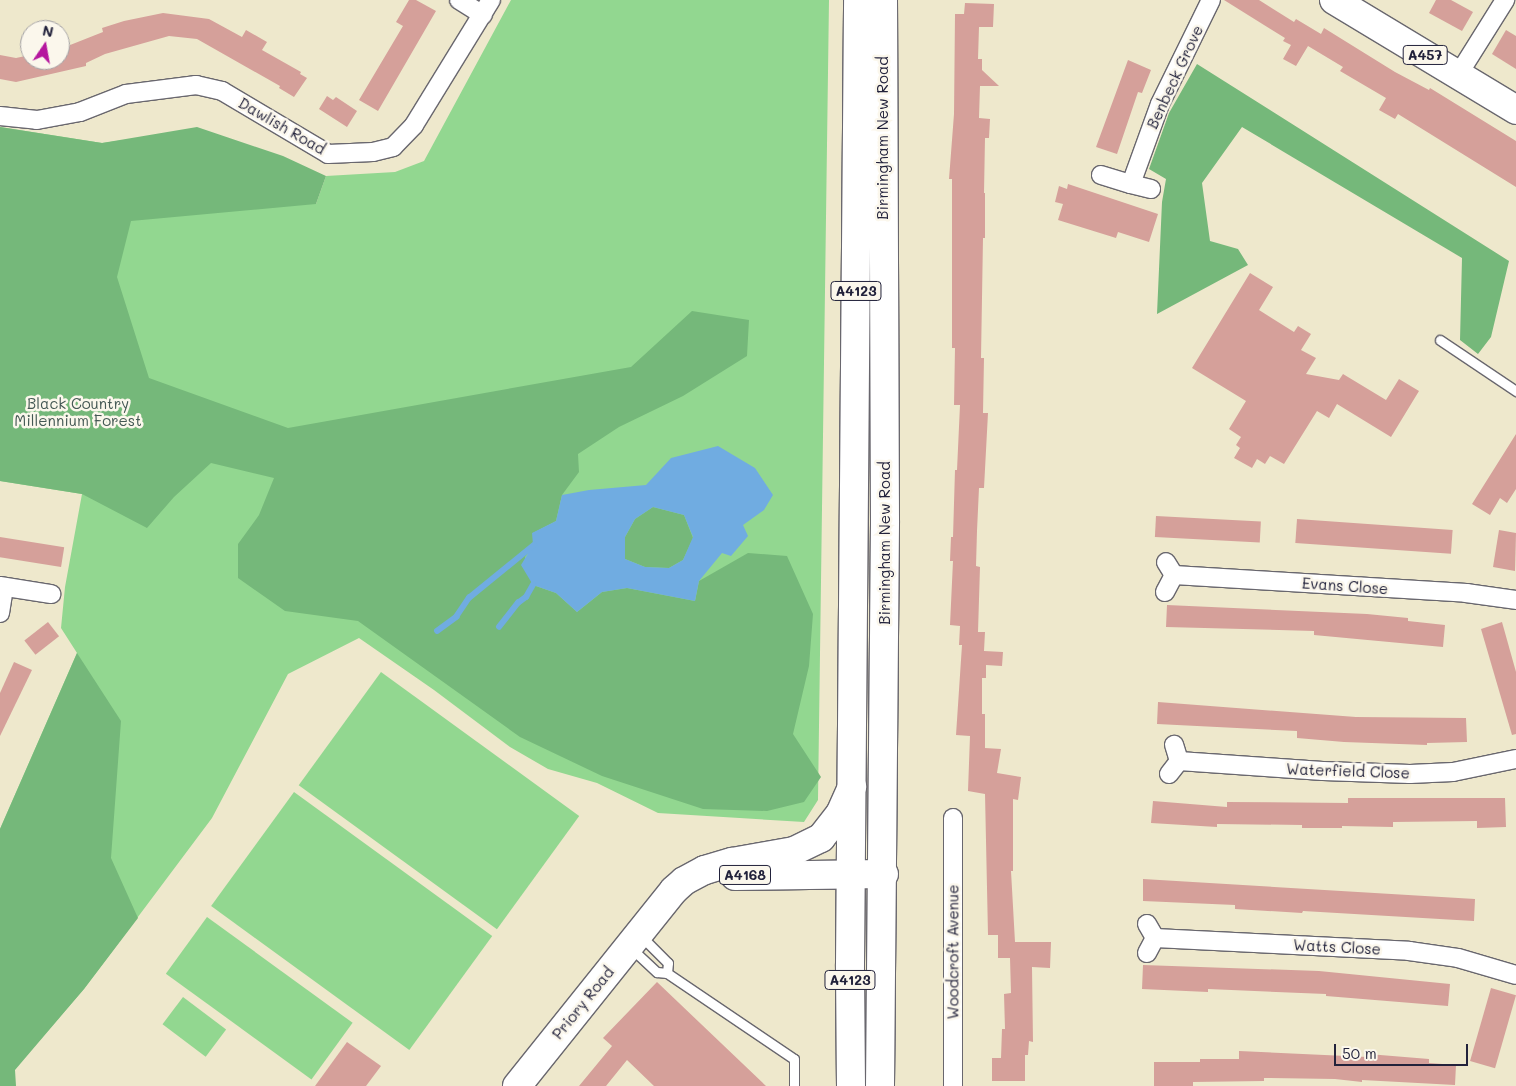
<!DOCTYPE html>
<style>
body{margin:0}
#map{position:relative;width:1516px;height:1086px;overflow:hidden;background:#eee8cc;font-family:Mali,sans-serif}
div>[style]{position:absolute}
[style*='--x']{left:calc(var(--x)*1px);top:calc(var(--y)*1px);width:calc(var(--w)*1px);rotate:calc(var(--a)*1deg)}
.green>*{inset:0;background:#92d790;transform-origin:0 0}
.forest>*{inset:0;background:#75b87a}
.water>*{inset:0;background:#70ace1}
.stream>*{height:5.5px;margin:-2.75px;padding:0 2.75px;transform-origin:2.75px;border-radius:2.75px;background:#70ace1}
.building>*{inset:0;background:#d5a09a;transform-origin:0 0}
.roads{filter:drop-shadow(1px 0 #69676e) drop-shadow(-1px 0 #69676e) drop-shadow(0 1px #69676e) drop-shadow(0 -1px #69676e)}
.service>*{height:9px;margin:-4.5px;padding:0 4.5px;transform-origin:4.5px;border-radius:4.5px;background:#fff}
.minor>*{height:18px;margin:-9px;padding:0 9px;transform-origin:9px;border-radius:9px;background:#fff}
.primary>*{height:28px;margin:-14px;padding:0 14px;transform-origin:14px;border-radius:14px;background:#fff}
.trunk>*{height:28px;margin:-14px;padding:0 14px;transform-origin:14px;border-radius:14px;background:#fff}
span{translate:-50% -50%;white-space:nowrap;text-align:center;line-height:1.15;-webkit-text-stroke:5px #fbf7ec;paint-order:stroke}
.shield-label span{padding:1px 4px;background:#fbf7ec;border:1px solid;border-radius:4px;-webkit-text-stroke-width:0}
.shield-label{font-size:14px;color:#22223b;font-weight:700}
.street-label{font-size:15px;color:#22223b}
.park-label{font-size:15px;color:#445854}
.north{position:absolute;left:20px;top:20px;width:50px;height:50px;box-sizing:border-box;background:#fbf7ec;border:1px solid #a4a2a5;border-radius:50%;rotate:12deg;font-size:14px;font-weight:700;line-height:20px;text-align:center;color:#22223b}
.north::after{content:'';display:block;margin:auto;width:18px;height:22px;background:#b5179e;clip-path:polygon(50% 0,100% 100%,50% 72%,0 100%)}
.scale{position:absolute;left:1334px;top:1044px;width:134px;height:22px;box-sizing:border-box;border:2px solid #22223b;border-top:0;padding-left:6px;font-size:15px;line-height:18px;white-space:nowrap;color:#22223b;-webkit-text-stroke:4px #fbf7ec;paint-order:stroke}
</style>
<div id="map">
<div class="green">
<div style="clip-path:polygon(511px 0,829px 0,818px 800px,804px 822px,658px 813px,597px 783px,548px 769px,510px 747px,434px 690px,359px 638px,288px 674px,212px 818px,84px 989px,0 1086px,0 829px,77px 653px,61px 628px,65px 587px,82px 494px,0 481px,0 127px,102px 143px,124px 140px,316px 204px,326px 176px,395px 172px,424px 161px)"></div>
<div style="left:381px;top:672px;width:245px;height:140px;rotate:36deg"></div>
<div style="left:294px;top:792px;width:245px;height:141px;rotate:36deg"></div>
<div style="left:207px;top:917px;width:180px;height:70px;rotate:36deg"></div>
<div style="left:183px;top:997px;width:54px;height:34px;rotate:37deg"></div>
</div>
<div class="forest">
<div style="clip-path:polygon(1197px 64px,1509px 261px,1491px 337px,1478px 354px,1460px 340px,1462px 258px,1242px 127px,1202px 183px,1210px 241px,1238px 249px,1248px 265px,1157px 314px,1162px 202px,1166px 179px,1149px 169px,1169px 113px)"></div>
<div style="clip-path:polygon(0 127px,102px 143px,197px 127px,283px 156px,326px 176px,316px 204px,131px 221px,117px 277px,149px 378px,288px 428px,631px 367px,692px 311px,749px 320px,747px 356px,683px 396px,619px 427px,578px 454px,579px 472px,562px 495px,556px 521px,533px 533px,534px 545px,525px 557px,533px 585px,556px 593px,577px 612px,602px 592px,627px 588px,695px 601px,699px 581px,748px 553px,787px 556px,813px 614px,809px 666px,793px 734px,821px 777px,804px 802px,767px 811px,703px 809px,602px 776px,520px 737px,358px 621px,285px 611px,238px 578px,238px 544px,259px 515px,274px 478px,211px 463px,174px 497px,147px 528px,82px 494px,0 481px)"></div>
<div style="clip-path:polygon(653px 507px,684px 515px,693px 538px,683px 560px,669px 568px,645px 567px,625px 559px,625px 537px,635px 519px)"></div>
<div style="clip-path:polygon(77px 653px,121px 721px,111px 858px,138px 918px,84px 989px,15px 1070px,16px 1086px,0 1086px,0 829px)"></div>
</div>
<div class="water">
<div style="clip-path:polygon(evenodd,718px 446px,755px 468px,773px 495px,764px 510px,743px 525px,748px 536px,731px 556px,722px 553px,699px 581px,695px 601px,627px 588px,602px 592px,577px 612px,556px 593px,533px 585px,521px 565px,533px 545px,532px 533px,556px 521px,562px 495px,589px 490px,646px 485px,671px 458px,718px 446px,653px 507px,684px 515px,693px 537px,683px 560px,669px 568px,645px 567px,625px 559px,625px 537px,635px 519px,653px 507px)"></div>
</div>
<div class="stream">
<div style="--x:499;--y:627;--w:31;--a:-52"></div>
<div style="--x:518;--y:603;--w:10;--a:-37"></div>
<div style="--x:526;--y:597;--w:14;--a:-60"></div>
<div style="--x:437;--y:631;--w:24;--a:-36"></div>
<div style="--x:456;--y:617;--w:23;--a:-56"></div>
<div style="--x:469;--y:598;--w:84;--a:-39.2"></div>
</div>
<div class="building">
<div style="clip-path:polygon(409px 0,416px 0,436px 11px,378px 111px,359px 100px,403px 26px,396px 22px)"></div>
<div style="clip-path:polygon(1224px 0,1259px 0,1294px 22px,1296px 19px,1321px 34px,1324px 28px,1395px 72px,1429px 90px,1430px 88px,1516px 141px,1516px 187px,1398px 114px,1395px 119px,1379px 110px,1386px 98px,1340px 71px,1343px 67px,1308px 46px,1296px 66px,1283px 59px,1291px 45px,1283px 41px,1285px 38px)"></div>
<div style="clip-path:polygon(1436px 0,1451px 0,1473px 12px,1462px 31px,1429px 13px)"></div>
<div style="clip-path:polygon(965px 3px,994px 4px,993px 27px,979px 27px,978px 59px,982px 59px,982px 70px,999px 86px,980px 86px,979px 118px,990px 119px,989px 138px,985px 138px,984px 193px,985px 193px,985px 238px,983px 238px,981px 358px,984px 358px,983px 413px,988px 413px,984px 488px,979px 488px,977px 531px,976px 566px,980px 567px,978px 632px,985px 632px,984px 651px,1003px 652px,1002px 666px,986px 665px,986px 678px,982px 678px,982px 714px,985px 714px,985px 748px,1001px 749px,997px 773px,1021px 777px,1018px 800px,1013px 799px,1013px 871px,1011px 871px,1015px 942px,1051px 942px,1050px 968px,1032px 967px,1033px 1042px,1029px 1041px,1028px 1055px,1025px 1055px,1025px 1081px,992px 1081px,992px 1058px,1001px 1058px,1002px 1029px,1005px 1029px,1004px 994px,1011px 993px,1010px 958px,998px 958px,998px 935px,988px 935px,985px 794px,968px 791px,970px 736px,956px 735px,962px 645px,959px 645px,960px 626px,950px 625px,953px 561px,950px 561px,951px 537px,953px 537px,955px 470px,957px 470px,960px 405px,954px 405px,955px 348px,952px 348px,952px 179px,949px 179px,954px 114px,955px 14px,964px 14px)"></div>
<div style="clip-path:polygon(163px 13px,209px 19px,242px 37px,246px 30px,267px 42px,262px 50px,301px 72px,300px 74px,307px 78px,294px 97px,279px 88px,280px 86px,197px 39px,169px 36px,105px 54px,86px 63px,86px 66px,16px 82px,0 79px,0 55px,16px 58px,30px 55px,30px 60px,60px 60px,60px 49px,103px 32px,102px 28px,124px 21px)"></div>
<div style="clip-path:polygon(1506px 30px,1516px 36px,1516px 69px,1492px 54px)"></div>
<div style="clip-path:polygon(1128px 60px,1151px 70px,1142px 93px,1138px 92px,1117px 154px,1096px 147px)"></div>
<div style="clip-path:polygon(327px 96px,333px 100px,336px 97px,357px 111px,347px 127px,319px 109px)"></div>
<div style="clip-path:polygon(1068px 184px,1158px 214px,1149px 242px,1118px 232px,1116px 238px,1058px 220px,1063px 204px,1055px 202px,1059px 186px,1067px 189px)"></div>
<div style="clip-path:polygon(1250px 273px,1273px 287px,1259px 310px,1294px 332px,1298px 326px,1311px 334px,1301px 350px,1316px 358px,1306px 374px,1339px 380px,1343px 374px,1386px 400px,1399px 379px,1419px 391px,1391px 437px,1337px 404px,1329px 418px,1317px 411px,1284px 464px,1270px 456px,1265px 464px,1257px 459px,1252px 468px,1234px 458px,1240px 448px,1236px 445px,1241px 437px,1229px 429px,1246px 401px,1192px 368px)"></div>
<div style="clip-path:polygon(1516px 434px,1516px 489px,1507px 503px,1500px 498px,1490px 515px,1472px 504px)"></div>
<div style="left:1156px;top:516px;width:105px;height:21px;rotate:3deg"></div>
<div style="left:1297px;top:519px;width:156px;height:24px;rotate:4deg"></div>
<div style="clip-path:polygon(1499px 530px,1516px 533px,1515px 571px,1493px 567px)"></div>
<div style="left:0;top:537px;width:65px;height:20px;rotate:9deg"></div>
<div style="clip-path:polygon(1167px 605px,1367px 614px,1408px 618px,1408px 621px,1445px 625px,1443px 647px,1314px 635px,1314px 631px,1166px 627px)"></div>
<div style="left:48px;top:622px;width:18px;height:30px;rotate:52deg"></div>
<div style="clip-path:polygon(1502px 622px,1516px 672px,1516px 734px,1512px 735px,1481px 629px)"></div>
<div style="clip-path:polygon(14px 662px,32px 670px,0 736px,0 693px)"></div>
<div style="clip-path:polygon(1158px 702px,1356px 717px,1466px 718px,1467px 742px,1427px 743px,1427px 745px,1344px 742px,1297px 738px,1297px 731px,1157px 724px)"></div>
<div style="clip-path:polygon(1348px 798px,1505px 798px,1506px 827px,1477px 828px,1477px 821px,1393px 822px,1393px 827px,1342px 826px,1342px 828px,1302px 828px,1302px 825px,1217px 824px,1217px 827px,1151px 823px,1153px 801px,1227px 807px,1227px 802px,1348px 803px)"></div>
<div style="clip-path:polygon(1143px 879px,1475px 899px,1474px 921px,1303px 911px,1302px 913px,1235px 909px,1235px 905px,1143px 901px)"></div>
<div style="clip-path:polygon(1143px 965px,1319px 971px,1450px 984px,1448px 1006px,1326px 996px,1326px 994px,1208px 989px,1208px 992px,1142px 989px)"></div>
<div style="clip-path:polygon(657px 982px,766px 1086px,654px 1086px,627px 1060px,606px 1086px,579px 1086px,612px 1046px,603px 1038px)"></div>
<div style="left:1491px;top:988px;width:26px;height:76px;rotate:16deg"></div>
<div style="clip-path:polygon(347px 1042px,381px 1066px,366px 1086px,315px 1086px)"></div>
<div style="clip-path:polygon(1239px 1051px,1368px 1057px,1368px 1054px,1429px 1059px,1429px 1063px,1456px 1065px,1455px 1085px,1362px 1080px,1362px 1082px,1335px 1079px,1264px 1078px,1264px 1081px,1193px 1082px,1193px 1086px,1154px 1086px,1154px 1062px,1200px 1062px,1200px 1059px,1239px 1059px)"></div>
</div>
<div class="roads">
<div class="service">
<div style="--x:1440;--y:340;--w:92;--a:33.9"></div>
<div style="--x:641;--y:936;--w:38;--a:45"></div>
<div style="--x:668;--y:963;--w:10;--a:96"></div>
<div style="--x:632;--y:949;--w:34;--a:43"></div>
<div style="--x:657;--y:972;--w:10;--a:6"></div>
<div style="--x:667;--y:973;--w:153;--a:34.1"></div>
<div style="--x:794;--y:1059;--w:27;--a:90"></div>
</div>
<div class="minor">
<div style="--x:459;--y:0;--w:28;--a:32"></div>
<div style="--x:1458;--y:75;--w:89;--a:-57.9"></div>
<div style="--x:0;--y:116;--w:37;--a:6"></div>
<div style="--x:37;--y:120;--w:44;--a:-10.5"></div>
<div style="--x:80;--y:112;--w:49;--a:-21.4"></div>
<div style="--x:126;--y:94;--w:71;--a:-7.3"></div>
<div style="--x:196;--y:85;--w:27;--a:13"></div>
<div style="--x:222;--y:91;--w:123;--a:30.7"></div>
<div style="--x:328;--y:154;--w:45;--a:-2.5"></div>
<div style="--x:373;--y:152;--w:21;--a:-14"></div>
<div style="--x:393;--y:147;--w:30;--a:-46"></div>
<div style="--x:414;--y:125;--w:147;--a:-58.4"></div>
<div style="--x:1101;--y:175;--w:31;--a:17"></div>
<div style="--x:1151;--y:189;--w:21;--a:-166"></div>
<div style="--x:1131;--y:184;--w:85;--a:-70.1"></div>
<div style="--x:1160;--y:104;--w:116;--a:-63.9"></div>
<div style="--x:1174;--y:575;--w:293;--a:3.5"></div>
<div style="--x:1466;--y:593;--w:50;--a:8"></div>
<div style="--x:0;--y:586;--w:52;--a:8.9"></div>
<div style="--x:1165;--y:592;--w:19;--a:-62"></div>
<div style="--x:1174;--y:575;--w:15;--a:-122"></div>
<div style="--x:0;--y:613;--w:26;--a:-81"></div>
<div style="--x:1179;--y:761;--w:144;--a:4"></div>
<div style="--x:1323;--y:771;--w:87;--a:2"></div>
<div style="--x:1410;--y:774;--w:43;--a:-2.7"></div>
<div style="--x:1453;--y:772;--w:64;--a:-11.7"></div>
<div style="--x:1169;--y:774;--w:16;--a:-52"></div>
<div style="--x:1179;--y:761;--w:17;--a:-107"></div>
<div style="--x:953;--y:818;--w:268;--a:90"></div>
<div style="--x:1147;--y:924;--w:16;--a:60"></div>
<div style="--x:1155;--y:938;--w:17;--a:118"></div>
<div style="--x:1155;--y:938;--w:254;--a:2.9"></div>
<div style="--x:1409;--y:951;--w:49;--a:8.1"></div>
<div style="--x:1458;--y:958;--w:60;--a:16.3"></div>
</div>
<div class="primary">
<div style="--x:1334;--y:0;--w:213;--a:31.1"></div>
<div style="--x:735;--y:876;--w:149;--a:-0.8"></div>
<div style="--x:517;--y:1086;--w:251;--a:-51.3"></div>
<div style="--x:674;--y:890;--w:13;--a:-42"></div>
<div style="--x:684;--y:881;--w:24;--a:-28"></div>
<div style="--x:705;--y:870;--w:28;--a:-17"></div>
<div style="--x:732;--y:862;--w:63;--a:-10.1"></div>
<div style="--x:794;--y:851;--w:30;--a:-26"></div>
<div style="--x:821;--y:838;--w:31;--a:-52"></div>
<div style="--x:840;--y:814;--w:30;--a:-66"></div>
</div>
<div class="trunk">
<div style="--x:851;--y:1086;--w:122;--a:-90.5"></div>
<div style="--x:850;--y:964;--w:964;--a:-89.52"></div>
<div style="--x:880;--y:1086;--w:566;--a:-89.49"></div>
<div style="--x:885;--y:520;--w:520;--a:-90.22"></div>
</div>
</div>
<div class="shield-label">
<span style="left:1425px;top:55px">A457</span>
<span style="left:856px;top:291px">A4123</span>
<span style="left:745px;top:875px">A4168</span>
<span style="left:850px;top:980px">A4123</span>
</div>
<div class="street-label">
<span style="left:1175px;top:77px;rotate:-65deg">Benbeck Grove</span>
<span style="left:282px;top:126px;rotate:30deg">Dawlish Road</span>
<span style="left:883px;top:138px;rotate:-90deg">Birmingham New Road</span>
<span style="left:885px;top:543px;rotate:-90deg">Birmingham New Road</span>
<span style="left:1345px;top:586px;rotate:4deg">Evans Close</span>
<span style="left:1348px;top:771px;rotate:2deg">Waterfield Close</span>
<span style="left:1337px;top:947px;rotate:3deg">Watts Close</span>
<span style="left:953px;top:952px;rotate:-90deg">Woodcroft Avenue</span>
<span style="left:583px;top:1003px;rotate:-51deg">Priory Road</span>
</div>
<div class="park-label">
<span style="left:78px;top:412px">Black Country<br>Millennium Forest</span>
</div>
<div class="north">N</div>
<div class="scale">50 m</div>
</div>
